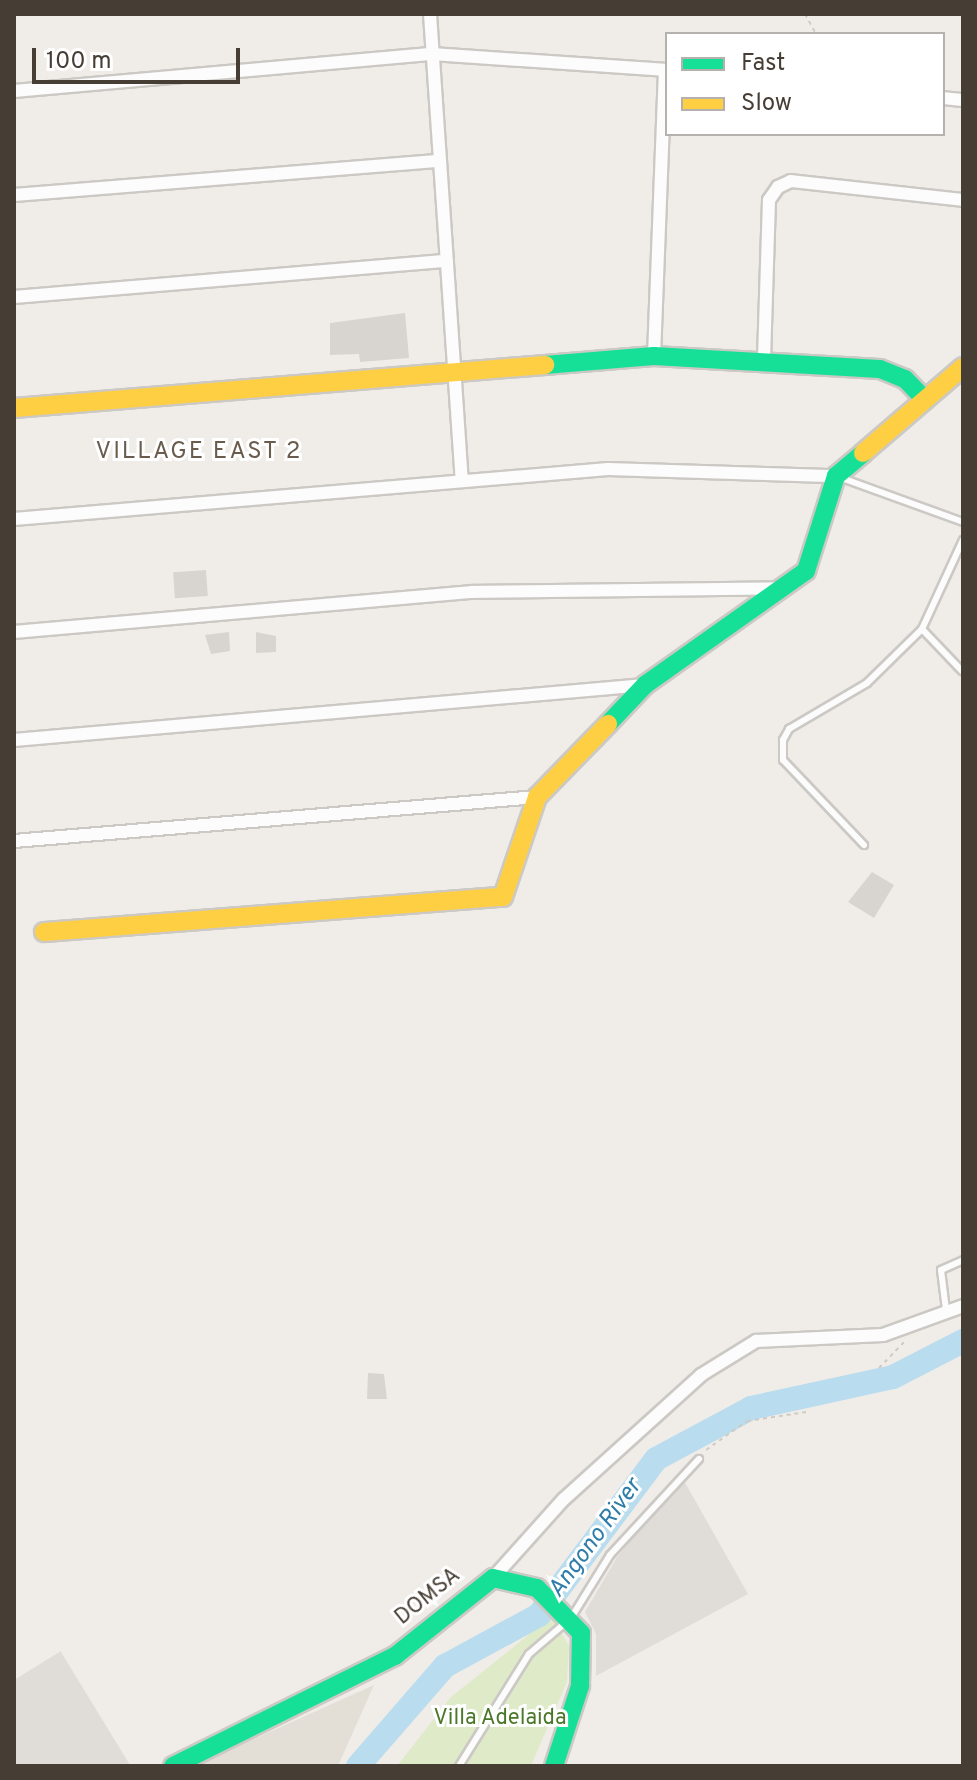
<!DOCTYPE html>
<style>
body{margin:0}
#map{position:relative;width:977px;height:1780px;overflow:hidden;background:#f0ede9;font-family:Overpass,sans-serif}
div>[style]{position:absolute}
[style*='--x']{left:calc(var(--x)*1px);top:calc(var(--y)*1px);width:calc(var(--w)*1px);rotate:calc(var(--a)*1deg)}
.residential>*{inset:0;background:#e4dfd6}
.industrial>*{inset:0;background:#e0dcd7}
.green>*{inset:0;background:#dfeac9}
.river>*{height:24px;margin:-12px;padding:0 12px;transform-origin:12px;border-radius:12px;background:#b9dcee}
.building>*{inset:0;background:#d8d5d0;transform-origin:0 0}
.path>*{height:2px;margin-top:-1px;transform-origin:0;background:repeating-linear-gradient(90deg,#cecbc7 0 4px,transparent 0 8px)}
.roads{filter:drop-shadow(2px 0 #ccc9c5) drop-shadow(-2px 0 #ccc9c5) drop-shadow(0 2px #ccc9c5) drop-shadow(0 -2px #ccc9c5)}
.lane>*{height:6px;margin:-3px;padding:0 3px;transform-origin:3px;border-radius:3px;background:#fdfcfc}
.street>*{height:12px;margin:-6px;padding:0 6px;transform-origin:6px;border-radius:6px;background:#fdfcfc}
.fast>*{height:18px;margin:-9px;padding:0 9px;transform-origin:9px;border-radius:9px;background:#16e098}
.slow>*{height:18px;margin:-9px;padding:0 9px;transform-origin:9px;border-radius:9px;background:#ffcf43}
span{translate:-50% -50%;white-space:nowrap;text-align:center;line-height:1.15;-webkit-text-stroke:6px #fff;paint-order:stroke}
.street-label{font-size:22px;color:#463e35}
.park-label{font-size:22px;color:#4b7729}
.neighbourhood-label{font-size:24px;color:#695c4d;letter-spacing:2px}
.water-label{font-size:24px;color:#2e7ca9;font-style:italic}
.frame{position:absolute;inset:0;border:16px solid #463e35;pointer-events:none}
.legend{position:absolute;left:665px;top:32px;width:280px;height:104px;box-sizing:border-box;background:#fff;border:2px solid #b5b2ae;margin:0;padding:10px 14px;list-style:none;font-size:24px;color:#463e35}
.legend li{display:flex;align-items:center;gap:16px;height:40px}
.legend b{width:40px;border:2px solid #b5b2ae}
.scale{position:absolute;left:32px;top:48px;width:208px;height:36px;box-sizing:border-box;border:4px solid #463e35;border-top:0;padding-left:10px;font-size:24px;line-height:28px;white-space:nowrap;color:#463e35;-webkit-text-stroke:6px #fff;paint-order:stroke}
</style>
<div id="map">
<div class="residential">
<div style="clip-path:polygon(374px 1685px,338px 1766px,194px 1766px)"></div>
</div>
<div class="industrial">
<div style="clip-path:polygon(683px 1479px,748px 1594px,596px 1676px,596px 1634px,585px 1612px,617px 1557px)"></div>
<div style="clip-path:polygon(61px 1651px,61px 1652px,130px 1765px,14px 1766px,14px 1680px)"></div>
</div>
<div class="green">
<div style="clip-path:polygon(552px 1616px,569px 1646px,567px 1682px,531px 1766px,397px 1766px,451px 1697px)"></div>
</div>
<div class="river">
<div style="--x:358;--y:1766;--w:133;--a:-49"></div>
<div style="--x:445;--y:1666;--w:107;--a:-28.5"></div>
<div style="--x:539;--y:1615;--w:195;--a:-53.1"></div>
<div style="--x:656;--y:1459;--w:108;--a:-28.2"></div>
<div style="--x:751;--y:1408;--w:145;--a:-12.3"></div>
<div style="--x:893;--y:1377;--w:79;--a:-27.2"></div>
</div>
<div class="building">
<div style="clip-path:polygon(405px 313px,409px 358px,360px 362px,359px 354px,330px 355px,330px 323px)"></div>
<div style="left:206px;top:570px;width:26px;height:33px;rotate:86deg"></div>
<div style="clip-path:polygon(229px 632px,230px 651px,211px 654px,205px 635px)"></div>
<div style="clip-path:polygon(256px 632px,276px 636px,276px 652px,256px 653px)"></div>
<div style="clip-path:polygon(872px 872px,894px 885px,874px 918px,848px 902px)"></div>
<div style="clip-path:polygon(368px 1373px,384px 1374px,387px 1399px,367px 1399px)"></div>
</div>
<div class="path">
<div style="--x:805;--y:14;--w:23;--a:61"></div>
<div style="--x:879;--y:1368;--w:37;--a:-46"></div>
<div style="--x:706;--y:1450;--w:50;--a:-35.3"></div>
<div style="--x:747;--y:1421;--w:60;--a:-8.7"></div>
</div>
<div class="roads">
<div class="lane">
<div style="--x:839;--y:477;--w:132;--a:19.9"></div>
<div style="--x:922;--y:629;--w:58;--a:46.4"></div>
<div style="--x:864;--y:845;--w:117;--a:-133.6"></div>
<div style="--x:783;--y:760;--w:20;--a:-90"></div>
<div style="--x:783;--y:740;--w:13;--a:-61"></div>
<div style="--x:789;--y:729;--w:91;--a:-30.5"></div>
<div style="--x:867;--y:683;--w:77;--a:-44.5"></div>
<div style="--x:922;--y:629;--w:98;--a:-65.3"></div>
<div style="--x:946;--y:1310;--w:40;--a:-97.1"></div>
<div style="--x:941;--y:1270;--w:24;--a:-24"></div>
<div style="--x:459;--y:1766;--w:132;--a:-58"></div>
<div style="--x:529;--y:1654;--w:55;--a:-40.6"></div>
<div style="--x:571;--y:1618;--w:74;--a:-58.2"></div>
<div style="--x:610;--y:1555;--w:131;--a:-47.2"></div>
</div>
<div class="street">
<div style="--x:430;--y:14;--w:466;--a:86.1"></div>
<div style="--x:14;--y:91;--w:420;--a:-5.1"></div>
<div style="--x:432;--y:54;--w:236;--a:3.9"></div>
<div style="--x:943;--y:98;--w:20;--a:6"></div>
<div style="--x:14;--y:195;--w:427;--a:-4.6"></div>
<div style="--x:14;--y:297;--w:434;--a:-4.8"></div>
<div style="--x:654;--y:356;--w:286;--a:-87.8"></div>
<div style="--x:764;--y:359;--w:159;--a:-88.2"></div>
<div style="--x:769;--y:200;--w:16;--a:-55"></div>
<div style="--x:778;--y:187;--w:14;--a:-25"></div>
<div style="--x:791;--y:181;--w:173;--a:6.3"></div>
<div style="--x:14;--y:519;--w:596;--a:-4.81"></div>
<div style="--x:608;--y:469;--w:228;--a:1.8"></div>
<div style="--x:14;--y:632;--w:460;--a:-5"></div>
<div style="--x:472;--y:592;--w:309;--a:-0.7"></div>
<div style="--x:14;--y:740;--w:633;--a:-4.98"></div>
<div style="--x:14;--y:841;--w:525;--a:-4.81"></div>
<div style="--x:493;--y:1578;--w:106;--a:-48.1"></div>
<div style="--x:564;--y:1499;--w:185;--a:-42.1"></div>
<div style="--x:701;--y:1375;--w:65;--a:-31.7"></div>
<div style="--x:756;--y:1341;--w:127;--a:-2.7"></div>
<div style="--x:883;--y:1335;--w:85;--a:-19.9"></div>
</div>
<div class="fast">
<div style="--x:545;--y:365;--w:109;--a:-4.7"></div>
<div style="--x:654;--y:356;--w:226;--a:3.3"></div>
<div style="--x:880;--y:369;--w:27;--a:22"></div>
<div style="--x:905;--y:379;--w:29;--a:46"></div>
<div style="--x:608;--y:724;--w:54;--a:-46.5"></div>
<div style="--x:645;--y:685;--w:197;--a:-35.3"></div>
<div style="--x:806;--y:571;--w:100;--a:-72.5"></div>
<div style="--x:836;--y:476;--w:35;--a:-40"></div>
<div style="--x:173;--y:1766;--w:248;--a:-26.4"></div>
<div style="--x:395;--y:1656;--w:125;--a:-38.5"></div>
<div style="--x:493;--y:1578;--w:45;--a:12.8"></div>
<div style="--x:537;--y:1588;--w:63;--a:45.6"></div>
<div style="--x:581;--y:1633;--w:53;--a:91.1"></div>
<div style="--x:580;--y:1686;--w:84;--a:108"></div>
</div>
<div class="slow">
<div style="--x:14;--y:408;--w:533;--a:-4.63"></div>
<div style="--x:863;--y:453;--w:132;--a:-40.7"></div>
<div style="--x:44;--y:932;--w:460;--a:-4.4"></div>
<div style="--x:503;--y:897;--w:106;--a:-71.2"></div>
<div style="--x:537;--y:797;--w:102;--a:-45.8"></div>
</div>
</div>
<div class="street-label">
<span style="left:428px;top:1597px;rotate:-39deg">DOMSA</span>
</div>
<div class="park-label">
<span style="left:500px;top:1719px">Villa Adelaida</span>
</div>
<div class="neighbourhood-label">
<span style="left:199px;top:453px">VILLAGE EAST 2</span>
</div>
<div class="water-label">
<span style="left:596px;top:1539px;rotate:-54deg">Angono River</span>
</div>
<div class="frame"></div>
<ul class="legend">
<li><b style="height:10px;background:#16e098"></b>Fast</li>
<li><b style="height:10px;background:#ffcf43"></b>Slow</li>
</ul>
<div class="scale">100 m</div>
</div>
